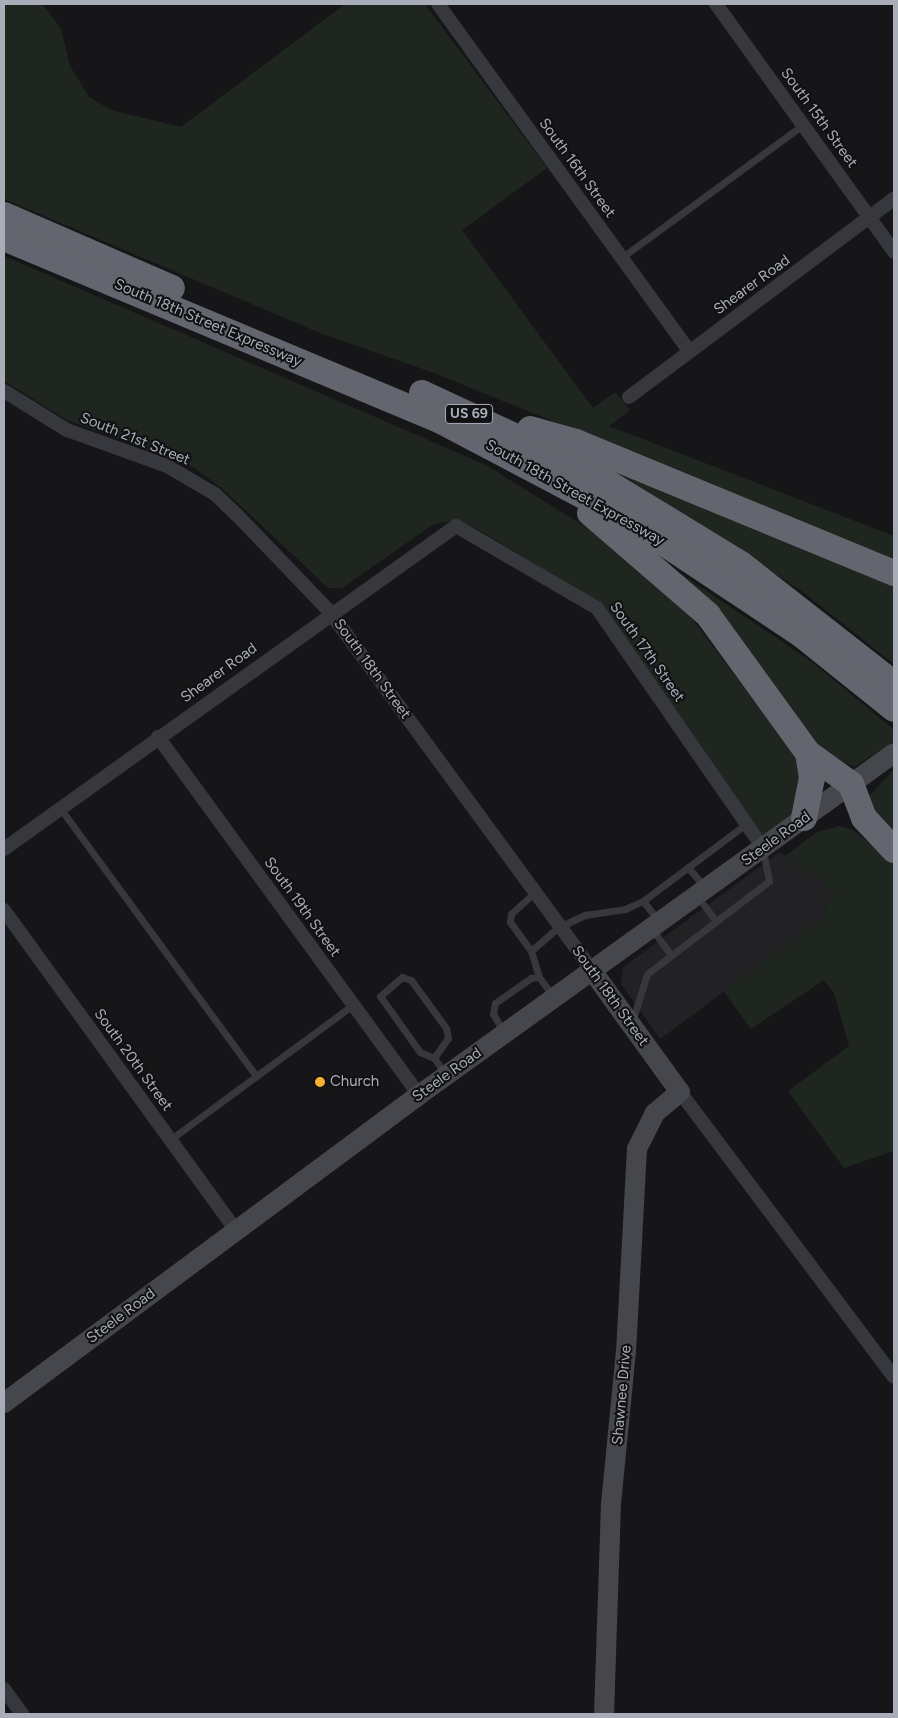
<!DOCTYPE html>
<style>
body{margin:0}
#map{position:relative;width:898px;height:1718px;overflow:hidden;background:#161618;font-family:Figtree,sans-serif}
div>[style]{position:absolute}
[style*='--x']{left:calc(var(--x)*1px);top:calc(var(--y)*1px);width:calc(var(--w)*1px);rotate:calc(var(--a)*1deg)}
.built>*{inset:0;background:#222225}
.green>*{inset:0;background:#1e261f}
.lane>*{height:7px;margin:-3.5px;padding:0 3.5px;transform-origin:3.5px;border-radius:3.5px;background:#37383d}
.street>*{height:14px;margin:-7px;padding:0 7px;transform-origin:7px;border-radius:7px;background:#37383d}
.secondary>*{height:20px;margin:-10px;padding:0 10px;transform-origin:10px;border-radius:10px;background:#45474d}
.highway>*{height:26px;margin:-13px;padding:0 13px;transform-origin:13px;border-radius:13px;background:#63666e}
.dots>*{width:14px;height:14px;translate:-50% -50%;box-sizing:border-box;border:2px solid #111113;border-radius:50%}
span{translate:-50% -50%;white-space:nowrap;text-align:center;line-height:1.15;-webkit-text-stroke:4px #111113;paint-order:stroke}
.shield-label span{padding:1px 4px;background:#111113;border:1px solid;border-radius:4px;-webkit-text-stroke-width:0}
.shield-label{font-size:14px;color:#a8adb8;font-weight:700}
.street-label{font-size:15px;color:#a8adb8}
.poi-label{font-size:15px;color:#a8adb8}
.left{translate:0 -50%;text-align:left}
.frame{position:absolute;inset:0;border:5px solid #a8adb8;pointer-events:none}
</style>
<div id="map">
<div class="built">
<div style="clip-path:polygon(780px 852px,833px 891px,821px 920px,660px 1039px,621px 984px,623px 967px)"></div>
</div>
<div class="green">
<div style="clip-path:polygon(4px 4px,43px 4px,61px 29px,70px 66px,89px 97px,111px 110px,181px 127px,345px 4px,425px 4px,547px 168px,462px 230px,593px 408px,615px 392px,630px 410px,609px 426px,894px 536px,894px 560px,434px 373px,320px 333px,4px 199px)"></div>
<div style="clip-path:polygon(4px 256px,486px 465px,589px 529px,690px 616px,798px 759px,803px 771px,798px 812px,767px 834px,760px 834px,585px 595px,481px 531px,457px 520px,434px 524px,342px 588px,328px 588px,226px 492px,195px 468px,67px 420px,4px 381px)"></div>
<div style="clip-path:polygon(620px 474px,894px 580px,894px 664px,799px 589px)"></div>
<div style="clip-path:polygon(677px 571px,812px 662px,894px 730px,894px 741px,854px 767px,816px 748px)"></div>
<div style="clip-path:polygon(894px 769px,894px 840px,882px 828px,869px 796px)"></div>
<div style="clip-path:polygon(840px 826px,853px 830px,894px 864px,894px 1151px,844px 1168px,788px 1091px,849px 1046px,834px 993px,824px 980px,751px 1029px,724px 992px,821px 920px,833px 891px,785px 856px,817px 832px)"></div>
</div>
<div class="lane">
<div style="--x:621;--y:258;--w:225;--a:-36.2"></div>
<div style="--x:60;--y:808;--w:332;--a:53.8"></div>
<div style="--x:688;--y:867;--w:27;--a:51"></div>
<div style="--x:534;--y:893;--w:31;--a:138"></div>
<div style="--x:511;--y:914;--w:8;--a:97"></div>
<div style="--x:510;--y:922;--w:36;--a:54"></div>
<div style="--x:531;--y:951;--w:27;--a:73"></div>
<div style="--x:697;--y:896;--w:31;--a:53"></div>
<div style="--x:643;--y:901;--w:24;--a:52"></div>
<div style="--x:652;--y:929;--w:32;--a:54"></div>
<div style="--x:531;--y:951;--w:37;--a:-41"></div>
<div style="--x:559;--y:927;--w:29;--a:-25"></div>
<div style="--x:585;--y:915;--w:40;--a:-8.5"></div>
<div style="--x:625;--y:909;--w:20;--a:-24"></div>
<div style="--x:643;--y:901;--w:129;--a:-36.8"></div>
<div style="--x:632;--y:1022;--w:50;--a:-72.6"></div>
<div style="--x:647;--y:974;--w:153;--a:-37.3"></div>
<div style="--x:769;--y:881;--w:31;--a:-101"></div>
<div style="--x:503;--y:1031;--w:20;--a:-120"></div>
<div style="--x:493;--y:1014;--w:11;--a:-80"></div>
<div style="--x:495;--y:1003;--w:44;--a:-34.8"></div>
<div style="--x:531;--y:978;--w:8;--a:-7"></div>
<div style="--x:539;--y:977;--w:24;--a:54"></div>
<div style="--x:434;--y:1058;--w:24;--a:-55"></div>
<div style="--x:448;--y:1038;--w:10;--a:-101"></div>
<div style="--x:446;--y:1028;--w:59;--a:-126.1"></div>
<div style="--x:411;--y:980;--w:9;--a:-162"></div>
<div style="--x:402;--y:977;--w:29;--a:139"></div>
<div style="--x:380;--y:996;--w:69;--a:54.5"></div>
<div style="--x:420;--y:1052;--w:15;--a:23"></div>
<div style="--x:434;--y:1058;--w:19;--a:54"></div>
<div style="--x:171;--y:1139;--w:226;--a:-36.4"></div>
</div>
<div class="street">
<div style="--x:438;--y:4;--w:428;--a:54.1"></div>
<div style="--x:716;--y:4;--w:305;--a:54.3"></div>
<div style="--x:4;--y:391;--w:74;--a:31.8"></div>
<div style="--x:67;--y:430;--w:106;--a:19.8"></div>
<div style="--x:167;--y:466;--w:56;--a:30.3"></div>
<div style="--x:215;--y:494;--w:30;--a:44"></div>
<div style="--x:237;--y:515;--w:134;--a:46.2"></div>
<div style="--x:330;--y:612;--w:446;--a:53.8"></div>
<div style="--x:629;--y:397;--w:331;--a:-36.8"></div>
<div style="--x:158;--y:737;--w:443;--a:53.9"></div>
<div style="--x:4;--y:849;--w:556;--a:-35.55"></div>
<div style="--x:456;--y:526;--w:163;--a:30.2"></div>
<div style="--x:597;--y:608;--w:292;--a:55.3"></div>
<div style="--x:4;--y:910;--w:395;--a:54.1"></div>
<div style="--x:680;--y:1092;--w:356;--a:53.1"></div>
<div style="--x:4;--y:1689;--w:31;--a:54"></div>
</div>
<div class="secondary">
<div style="--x:593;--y:972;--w:148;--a:54.1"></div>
<div style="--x:680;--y:1092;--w:33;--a:140"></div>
<div style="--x:655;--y:1113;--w:40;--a:116.6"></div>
<div style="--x:637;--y:1149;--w:202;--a:93.1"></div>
<div style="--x:626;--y:1351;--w:154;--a:95.6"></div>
<div style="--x:611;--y:1504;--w:210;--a:91.9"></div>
<div style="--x:4;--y:1403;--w:517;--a:-36.58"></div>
<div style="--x:419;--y:1095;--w:585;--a:-35.75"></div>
</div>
<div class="highway">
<div style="--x:4;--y:215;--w:183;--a:23.5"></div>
<div style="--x:4;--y:238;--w:474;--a:22.7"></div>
<div style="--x:441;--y:421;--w:212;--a:27.8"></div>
<div style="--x:629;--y:520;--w:208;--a:33.6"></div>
<div style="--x:802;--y:635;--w:118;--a:38.8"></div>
<div style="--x:422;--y:393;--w:182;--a:25"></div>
<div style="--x:587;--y:470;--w:180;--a:31.4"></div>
<div style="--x:741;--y:564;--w:194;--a:38.1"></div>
<div style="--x:530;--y:429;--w:48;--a:15.8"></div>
<div style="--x:576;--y:442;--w:344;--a:22.4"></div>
<div style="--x:590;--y:513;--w:156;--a:40.8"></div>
<div style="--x:708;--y:615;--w:170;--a:54.1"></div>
<div style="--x:808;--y:753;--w:53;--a:35.8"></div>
<div style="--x:851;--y:784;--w:36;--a:69"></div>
<div style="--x:864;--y:818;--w:44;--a:46.8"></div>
<div style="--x:804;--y:818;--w:41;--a:-78.7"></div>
<div style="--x:812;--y:778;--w:25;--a:-99"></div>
</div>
<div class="dots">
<div style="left:320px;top:1082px;background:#f2b134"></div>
</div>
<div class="shield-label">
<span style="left:469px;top:414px">US 69</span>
</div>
<div class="street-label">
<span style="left:819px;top:118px;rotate:54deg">South 15th Street</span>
<span style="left:577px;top:168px;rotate:54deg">South 16th Street</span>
<span style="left:752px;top:285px;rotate:-36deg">Shearer Road</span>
<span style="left:208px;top:323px;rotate:23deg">South 18th Street Expressway</span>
<span style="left:135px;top:439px;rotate:22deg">South 21st Street</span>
<span style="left:575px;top:493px;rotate:29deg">South 18th Street Expressway</span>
<span style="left:647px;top:652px;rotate:55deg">South 17th Street</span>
<span style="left:372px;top:669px;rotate:54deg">South 18th Street</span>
<span style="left:219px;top:673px;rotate:-36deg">Shearer Road</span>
<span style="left:776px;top:839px;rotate:-36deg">Steele Road</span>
<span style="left:302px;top:907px;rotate:54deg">South 19th Street</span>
<span style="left:610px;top:996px;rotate:54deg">South 18th Street</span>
<span style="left:133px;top:1060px;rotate:54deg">South 20th Street</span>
<span style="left:447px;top:1075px;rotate:-36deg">Steele Road</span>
<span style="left:121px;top:1316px;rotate:-37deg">Steele Road</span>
<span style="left:622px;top:1395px;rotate:-85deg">Shawnee Drive</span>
</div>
<div class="poi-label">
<span class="left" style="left:330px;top:1082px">Church</span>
</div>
<div class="frame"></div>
</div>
